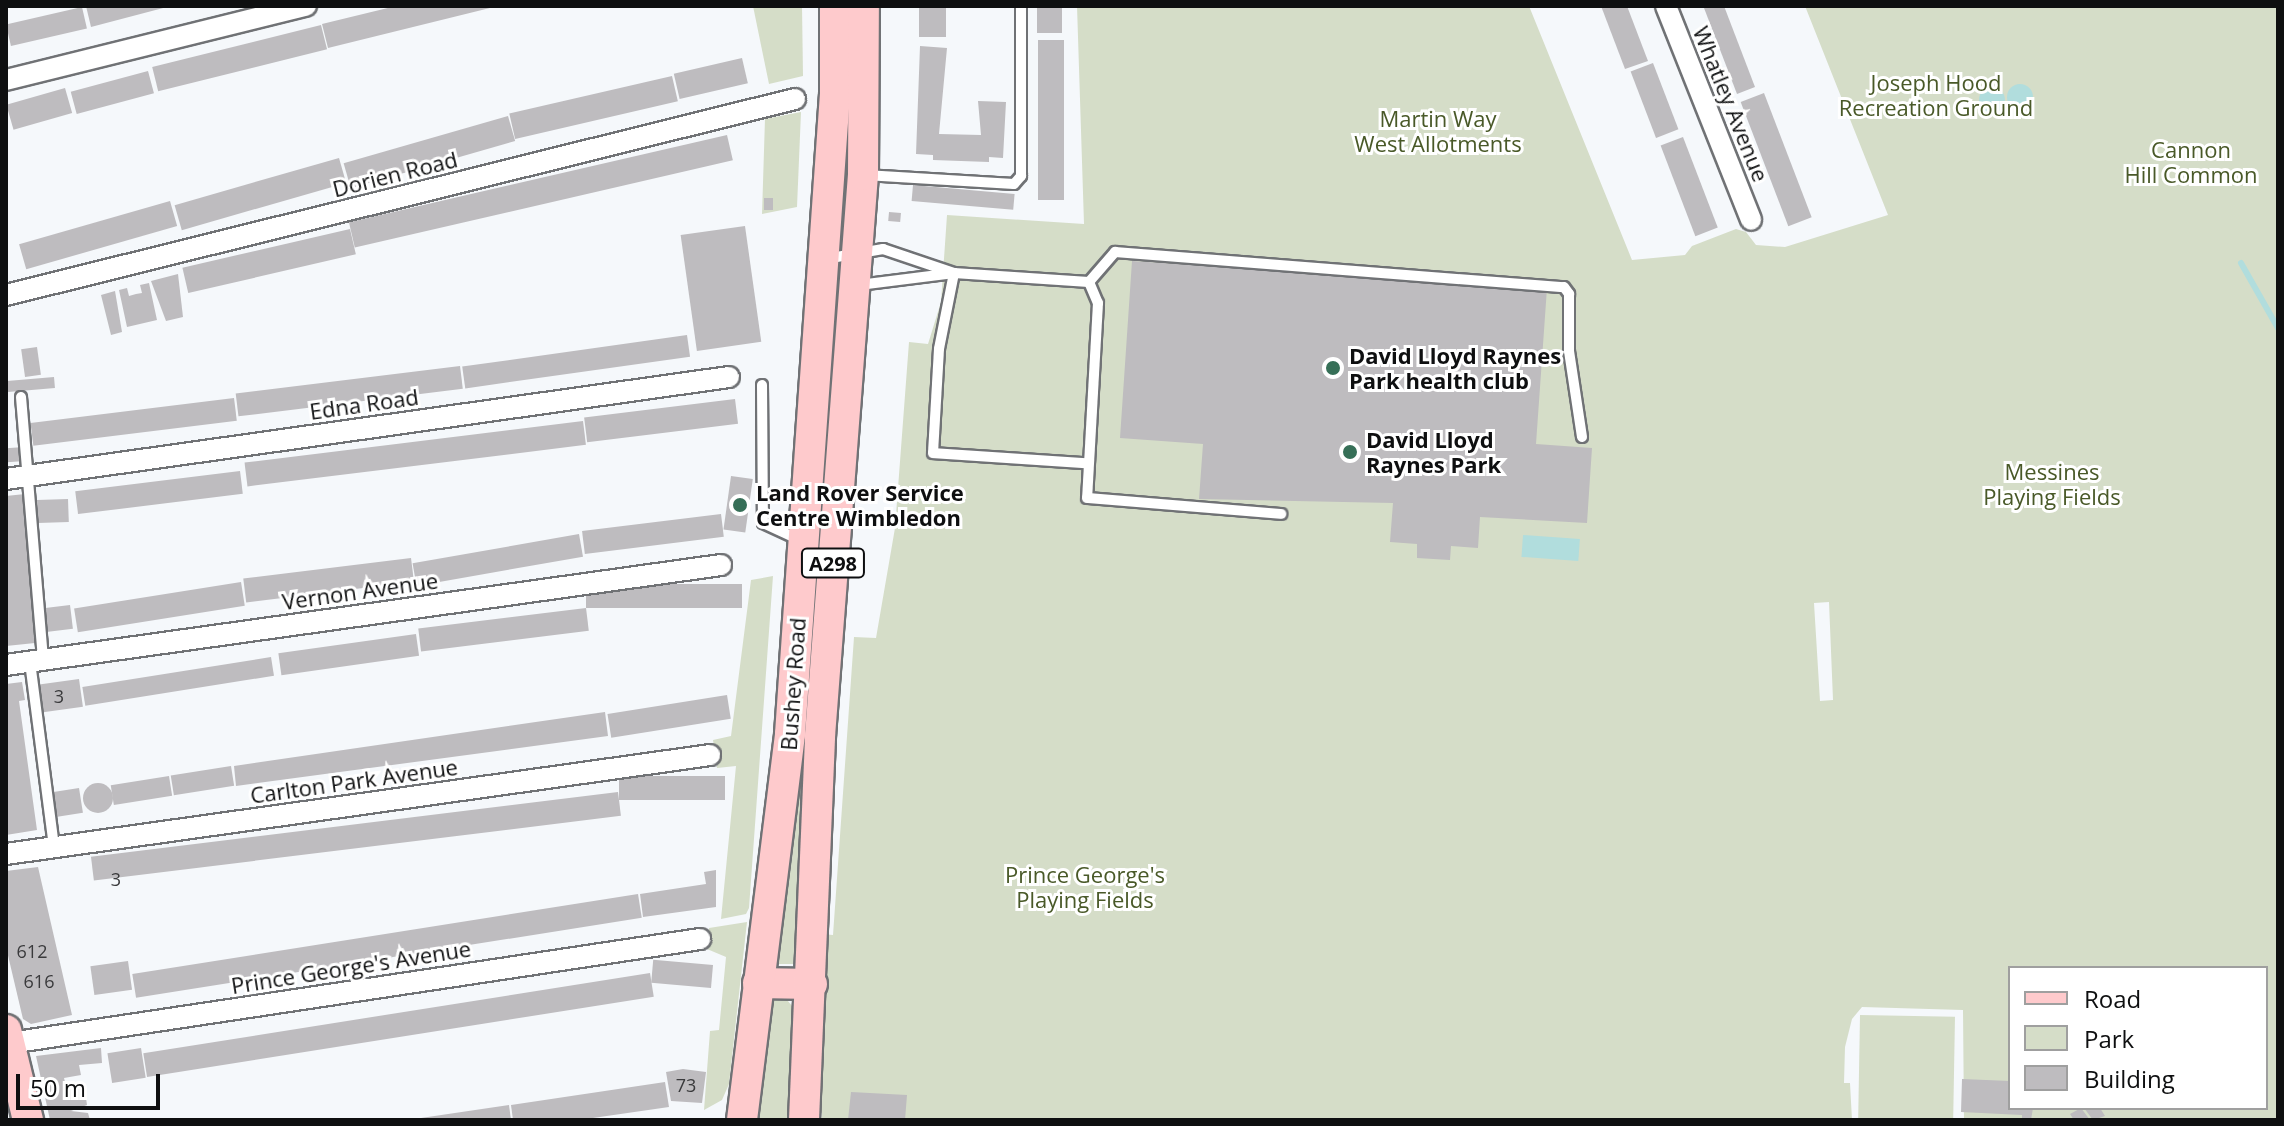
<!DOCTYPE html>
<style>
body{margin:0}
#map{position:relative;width:2284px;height:1126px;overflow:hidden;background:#f5f8fb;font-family:"Open Sans",sans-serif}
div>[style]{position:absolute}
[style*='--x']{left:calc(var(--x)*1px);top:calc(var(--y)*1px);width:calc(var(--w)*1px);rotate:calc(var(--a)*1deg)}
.green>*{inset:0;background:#d5ddc8;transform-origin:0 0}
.water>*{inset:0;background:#b1dddd;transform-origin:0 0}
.round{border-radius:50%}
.stream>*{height:6px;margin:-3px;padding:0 3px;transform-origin:3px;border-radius:3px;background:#b1dddd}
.building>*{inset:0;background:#bebcbf;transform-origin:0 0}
.roads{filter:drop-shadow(2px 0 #707275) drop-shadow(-2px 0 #707275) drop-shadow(0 2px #707275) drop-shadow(0 -2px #707275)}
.service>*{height:10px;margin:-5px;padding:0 5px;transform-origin:5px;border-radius:5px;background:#fff}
.minor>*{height:20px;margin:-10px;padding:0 10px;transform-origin:10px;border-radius:10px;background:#fff}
.primary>*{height:30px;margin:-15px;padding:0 15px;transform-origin:15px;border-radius:15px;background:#fecacc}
.dots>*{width:22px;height:22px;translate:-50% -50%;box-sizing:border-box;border:4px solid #fff;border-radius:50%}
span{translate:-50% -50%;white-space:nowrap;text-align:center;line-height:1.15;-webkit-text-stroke:6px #fff;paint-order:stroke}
.number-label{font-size:18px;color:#3a3a3c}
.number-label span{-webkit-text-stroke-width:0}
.shield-label span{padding:2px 6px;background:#fff;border:2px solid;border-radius:6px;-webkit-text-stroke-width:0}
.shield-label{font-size:20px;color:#0e0f10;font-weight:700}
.park-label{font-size:22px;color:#495928}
.street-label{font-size:22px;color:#0e0f10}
.poi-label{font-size:22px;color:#0e0f10;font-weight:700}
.left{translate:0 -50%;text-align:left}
.frame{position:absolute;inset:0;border:8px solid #0e0f10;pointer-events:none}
.legend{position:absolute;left:2008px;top:966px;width:260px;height:144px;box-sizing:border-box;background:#fff;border:2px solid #9f9f9f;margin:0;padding:10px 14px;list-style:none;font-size:24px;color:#0e0f10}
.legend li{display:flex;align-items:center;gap:16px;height:40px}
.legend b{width:40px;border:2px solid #9f9f9f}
.scale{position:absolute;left:16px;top:1074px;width:144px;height:36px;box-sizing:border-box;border:4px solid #0e0f10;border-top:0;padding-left:10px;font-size:24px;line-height:28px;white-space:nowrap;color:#0e0f10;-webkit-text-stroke:6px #fff;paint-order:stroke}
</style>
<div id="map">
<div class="green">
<div style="clip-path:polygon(753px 6px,802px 6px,803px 76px,769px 84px)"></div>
<div style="clip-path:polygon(evenodd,1077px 6px,1529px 6px,1632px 260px,1685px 255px,1692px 246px,1736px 229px,1746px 232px,1756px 245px,1785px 247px,1888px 215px,1805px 6px,2278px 6px,2278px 1120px,1964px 1120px,1963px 1010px,1862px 1007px,1852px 1019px,1845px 1047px,1844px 1083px,1850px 1083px,1852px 1120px,821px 1120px,822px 1113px,811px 1110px,822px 934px,833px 935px,854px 637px,876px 638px,895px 528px,909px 342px,928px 344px,941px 302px,947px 215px,1084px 224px,1077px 6px,1829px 602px,1833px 700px,1820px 701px,1814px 603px,1829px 602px,1077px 6px,2010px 968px,2266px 968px,2266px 1108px,2010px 1108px,2010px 968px)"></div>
<div style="clip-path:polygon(801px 112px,797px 207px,762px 214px,765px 119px)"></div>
<div style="clip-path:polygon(842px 283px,800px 964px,772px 964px,792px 840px,835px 308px)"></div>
<div style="clip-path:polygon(773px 576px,749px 908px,746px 914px,721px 919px,736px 766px,717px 768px,713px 740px,731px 736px,751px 580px)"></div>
<div style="clip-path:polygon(747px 922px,729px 1084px,722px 1100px,704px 1110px,710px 1031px,719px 1030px,726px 957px,707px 949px,709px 928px)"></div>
<div style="clip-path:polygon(783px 995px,797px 1012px,791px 1120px,756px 1120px,770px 998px)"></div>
<div style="left:1860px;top:1015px;width:95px;height:105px;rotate:1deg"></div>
</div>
<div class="water">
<div class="round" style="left:2007px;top:84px;width:26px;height:26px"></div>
<div class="round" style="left:1979px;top:87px;width:26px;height:26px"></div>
<div style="left:1523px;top:535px;width:57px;height:22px;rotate:4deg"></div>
</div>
<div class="stream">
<div style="--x:2241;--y:263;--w:75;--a:60.4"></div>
</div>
<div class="building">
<div style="clip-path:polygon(86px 6px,167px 6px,167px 7px,91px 27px)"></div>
<div style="clip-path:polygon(396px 6px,494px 6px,494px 7px,328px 48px,322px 24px)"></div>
<div style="left:919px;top:6px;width:27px;height:31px"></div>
<div style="left:1037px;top:6px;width:25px;height:27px"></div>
<div style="clip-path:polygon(1601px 6px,1627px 6px,1648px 61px,1625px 69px)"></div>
<div style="clip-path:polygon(1709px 6px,1724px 6px,1755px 87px,1737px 94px,1704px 8px)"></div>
<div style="left:82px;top:7px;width:22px;height:78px;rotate:77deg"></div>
<div style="left:321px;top:25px;width:25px;height:174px;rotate:76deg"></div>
<div style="left:1038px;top:40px;width:26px;height:160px"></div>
<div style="clip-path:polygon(920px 46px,947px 48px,939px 134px,981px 135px,978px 101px,1006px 102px,1003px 158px,989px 157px,989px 162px,933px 160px,933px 155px,916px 154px)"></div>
<div style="left:742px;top:58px;width:26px;height:70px;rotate:77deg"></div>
<div style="left:1653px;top:63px;width:71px;height:24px;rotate:69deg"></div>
<div style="left:148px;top:71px;width:23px;height:80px;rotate:75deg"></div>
<div style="left:672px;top:76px;width:26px;height:167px;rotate:77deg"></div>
<div style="left:65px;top:88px;width:26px;height:61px;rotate:74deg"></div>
<div style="left:1764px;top:93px;width:133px;height:25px;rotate:69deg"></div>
<div style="left:508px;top:116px;width:26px;height:171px;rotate:74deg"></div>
<div style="left:727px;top:135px;width:26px;height:388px;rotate:77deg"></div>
<div style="left:1683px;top:137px;width:97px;height:24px;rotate:69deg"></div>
<div style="left:339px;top:158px;width:26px;height:171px;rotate:74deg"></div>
<div style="left:913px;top:185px;width:102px;height:16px;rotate:5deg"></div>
<div style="left:764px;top:198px;width:9px;height:12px"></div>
<div style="left:170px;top:201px;width:26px;height:157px;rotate:74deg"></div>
<div style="left:889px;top:212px;width:12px;height:9px;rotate:5deg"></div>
<div style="left:745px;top:226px;width:117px;height:65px;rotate:82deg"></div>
<div style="left:350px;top:229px;width:26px;height:172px;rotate:77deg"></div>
<div style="clip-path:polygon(1132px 261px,1547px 288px,1536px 444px,1592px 448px,1587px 523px,1480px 517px,1478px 548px,1451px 546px,1450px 560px,1417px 558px,1417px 544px,1390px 542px,1393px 503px,1199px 499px,1203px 444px,1120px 438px)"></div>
<div style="clip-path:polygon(178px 274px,183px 317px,166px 321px,151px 281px)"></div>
<div style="clip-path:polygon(149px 283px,157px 320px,127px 327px,119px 290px,127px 288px,129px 296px,136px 294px,142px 293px,140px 285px)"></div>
<div style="clip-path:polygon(115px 291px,122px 332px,111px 335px,101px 295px)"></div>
<div style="left:687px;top:335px;width:22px;height:227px;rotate:82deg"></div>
<div style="left:37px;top:347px;width:28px;height:16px;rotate:82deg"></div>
<div style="left:460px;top:366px;width:23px;height:226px;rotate:83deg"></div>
<div style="left:54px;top:377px;width:11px;height:47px;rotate:85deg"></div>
<div style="left:234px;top:398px;width:23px;height:205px;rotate:83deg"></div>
<div style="left:735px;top:399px;width:25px;height:152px;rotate:83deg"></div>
<div style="left:583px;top:421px;width:24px;height:341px;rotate:83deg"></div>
<div style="left:24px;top:447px;width:14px;height:18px;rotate:86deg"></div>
<div style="left:240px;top:471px;width:23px;height:166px;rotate:83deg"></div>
<div style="left:731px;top:476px;width:22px;height:54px;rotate:8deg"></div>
<div style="clip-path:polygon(25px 494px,35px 643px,6px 646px,6px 496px)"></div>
<div style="left:68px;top:499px;width:23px;height:31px;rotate:88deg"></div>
<div style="left:721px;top:514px;width:23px;height:140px;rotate:83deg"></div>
<div style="left:579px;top:534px;width:23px;height:169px;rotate:80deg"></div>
<div style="left:411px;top:558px;width:24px;height:169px;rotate:83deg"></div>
<div style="left:241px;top:582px;width:24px;height:169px;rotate:81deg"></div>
<div style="left:742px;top:584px;width:24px;height:156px;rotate:90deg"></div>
<div style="left:70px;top:605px;width:24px;height:29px;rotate:83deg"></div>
<div style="left:586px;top:608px;width:23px;height:169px;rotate:83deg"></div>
<div style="left:416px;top:634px;width:22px;height:139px;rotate:82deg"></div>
<div style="left:271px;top:657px;width:19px;height:191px;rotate:81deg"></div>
<div style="left:79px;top:679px;width:28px;height:42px;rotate:82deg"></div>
<div style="clip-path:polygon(22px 682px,25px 700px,19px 701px,37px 830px,6px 835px,6px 684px)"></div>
<div style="left:727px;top:695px;width:24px;height:121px;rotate:81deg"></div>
<div style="clip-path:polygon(605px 712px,608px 736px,236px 786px,234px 766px)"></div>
<div style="left:231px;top:766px;width:20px;height:61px;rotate:81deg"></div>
<div style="left:169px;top:776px;width:20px;height:59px;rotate:81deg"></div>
<div style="left:725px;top:776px;width:24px;height:106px;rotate:90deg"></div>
<div class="round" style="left:83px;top:783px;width:30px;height:30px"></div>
<div style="left:79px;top:788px;width:25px;height:29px;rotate:81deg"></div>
<div style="left:618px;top:792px;width:24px;height:531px;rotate:83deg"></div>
<div style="clip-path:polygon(38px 867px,72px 1015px,31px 1024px,23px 1019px,6px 947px,6px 871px)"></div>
<div style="clip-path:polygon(716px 870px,716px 907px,643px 917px,640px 894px,706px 884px,704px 872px)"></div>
<div style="left:638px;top:894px;width:24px;height:512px;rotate:81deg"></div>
<div style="left:128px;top:961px;width:29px;height:38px;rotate:82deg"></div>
<div style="left:713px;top:965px;width:23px;height:60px;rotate:95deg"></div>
<div style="left:650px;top:973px;width:24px;height:513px;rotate:81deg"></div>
<div style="clip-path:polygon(101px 1048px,102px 1063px,79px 1065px,81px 1075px,64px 1078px,66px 1086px,84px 1084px,87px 1105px,71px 1111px,88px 1113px,90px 1120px,50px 1120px,36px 1056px)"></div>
<div style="left:141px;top:1048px;width:30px;height:34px;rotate:81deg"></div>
<div style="clip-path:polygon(683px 1069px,706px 1072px,702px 1103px,671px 1101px,666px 1072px)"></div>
<div style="clip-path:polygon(1962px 1079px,2010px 1081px,2010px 1108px,2033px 1108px,2031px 1120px,2022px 1120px,2022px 1115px,1961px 1112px)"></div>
<div style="clip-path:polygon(665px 1082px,669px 1107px,579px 1120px,513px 1120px,511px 1105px)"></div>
<div style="clip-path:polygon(851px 1092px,907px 1095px,905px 1120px,848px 1120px)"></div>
<div style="clip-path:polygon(509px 1105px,511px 1120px,421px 1120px,421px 1118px)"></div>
<div style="clip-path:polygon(2081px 1108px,2090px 1120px,2074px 1120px,2070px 1114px)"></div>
<div style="clip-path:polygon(2084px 1108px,2100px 1108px,2105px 1116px,2093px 1120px)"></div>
</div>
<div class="roads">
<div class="service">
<div style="--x:865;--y:175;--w:149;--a:3.5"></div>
<div style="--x:1014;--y:184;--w:11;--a:-49"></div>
<div style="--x:1021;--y:176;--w:170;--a:-90"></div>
<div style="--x:825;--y:259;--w:59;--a:-9.8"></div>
<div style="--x:883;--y:249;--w:75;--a:18.7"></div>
<div style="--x:954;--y:273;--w:77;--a:101.2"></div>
<div style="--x:939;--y:349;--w:104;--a:93.3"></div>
<div style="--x:933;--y:453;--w:152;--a:3.8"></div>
<div style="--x:1089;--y:282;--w:40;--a:-49"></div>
<div style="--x:1115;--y:252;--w:450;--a:4.5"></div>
<div style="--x:1564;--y:287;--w:9;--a:54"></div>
<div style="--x:1569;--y:294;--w:57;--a:90"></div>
<div style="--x:1569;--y:351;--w:87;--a:81.4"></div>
<div style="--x:859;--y:285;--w:96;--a:-7.2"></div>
<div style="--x:954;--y:273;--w:135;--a:3.8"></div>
<div style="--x:1089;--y:282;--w:23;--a:67"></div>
<div style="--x:1098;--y:303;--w:195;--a:93.2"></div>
<div style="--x:1087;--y:498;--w:195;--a:4.7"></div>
<div style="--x:762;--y:385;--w:138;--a:89.6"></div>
<div style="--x:763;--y:523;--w:43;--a:24.8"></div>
<div style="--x:21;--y:397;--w:264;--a:85.2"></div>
<div style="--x:30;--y:662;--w:188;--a:82.6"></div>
</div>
<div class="minor">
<div style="--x:1666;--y:6;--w:230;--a:68.3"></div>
<div style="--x:6;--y:80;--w:309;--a:-13.9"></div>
<div style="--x:6;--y:295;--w:813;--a:-13.95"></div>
<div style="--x:6;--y:479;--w:730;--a:-8.03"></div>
<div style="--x:6;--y:665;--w:722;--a:-7.96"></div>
<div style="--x:6;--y:854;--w:711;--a:-8"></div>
<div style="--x:10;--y:1043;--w:698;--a:-8.57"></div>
</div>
<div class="primary">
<div style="--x:758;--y:983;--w:54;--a:1.1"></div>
<div style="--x:6;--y:1030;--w:93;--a:76.3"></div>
<div style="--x:742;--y:1120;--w:389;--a:-82.9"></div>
<div style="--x:790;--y:734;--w:643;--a:-85.98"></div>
<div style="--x:835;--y:93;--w:87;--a:-90"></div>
<div style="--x:804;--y:1120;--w:384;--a:-87.6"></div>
<div style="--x:820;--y:736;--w:563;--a:-85.62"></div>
<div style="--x:863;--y:175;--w:169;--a:-89.7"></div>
</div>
</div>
<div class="dots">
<div style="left:1333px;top:368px;background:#366f57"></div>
<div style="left:1350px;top:452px;background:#366f57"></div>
<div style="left:740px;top:505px;background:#366f57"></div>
</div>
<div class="number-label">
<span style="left:59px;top:696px">3</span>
<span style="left:116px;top:879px">3</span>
<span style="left:32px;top:951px">612</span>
<span style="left:39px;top:981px">616</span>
<span style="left:686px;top:1085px">73</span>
</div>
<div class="shield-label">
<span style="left:833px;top:563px">A298</span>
</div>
<div class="park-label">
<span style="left:1936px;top:95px">Joseph Hood<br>Recreation Ground</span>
<span style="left:1438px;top:131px">Martin Way<br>West Allotments</span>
<span style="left:2191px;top:162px">Cannon<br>Hill Common</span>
<span style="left:2052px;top:484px">Messines<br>Playing Fields</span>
<span style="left:1085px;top:887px">Prince George's<br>Playing Fields</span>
</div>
<div class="street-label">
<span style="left:1731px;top:104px;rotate:68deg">Whatley Avenue</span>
<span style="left:395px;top:174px;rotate:-14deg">Dorien Road</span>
<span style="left:364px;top:404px;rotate:-8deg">Edna Road</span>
<span style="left:360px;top:591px;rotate:-8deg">Vernon Avenue</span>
<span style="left:793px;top:684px;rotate:-86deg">Bushey Road</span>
<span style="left:354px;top:781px;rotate:-8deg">Carlton Park Avenue</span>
<span style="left:351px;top:967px;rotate:-9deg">Prince George's Avenue</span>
</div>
<div class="poi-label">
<span class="left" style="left:1349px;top:368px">David Lloyd Raynes<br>Park health club</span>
<span class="left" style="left:1366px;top:452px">David Lloyd<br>Raynes Park</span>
<span class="left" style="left:756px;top:505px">Land Rover Service<br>Centre Wimbledon</span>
</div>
<div class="frame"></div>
<ul class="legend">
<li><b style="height:10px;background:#fecacc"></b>Road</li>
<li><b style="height:22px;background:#d5ddc8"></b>Park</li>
<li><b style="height:22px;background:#bebcbf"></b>Building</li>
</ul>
<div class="scale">50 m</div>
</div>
